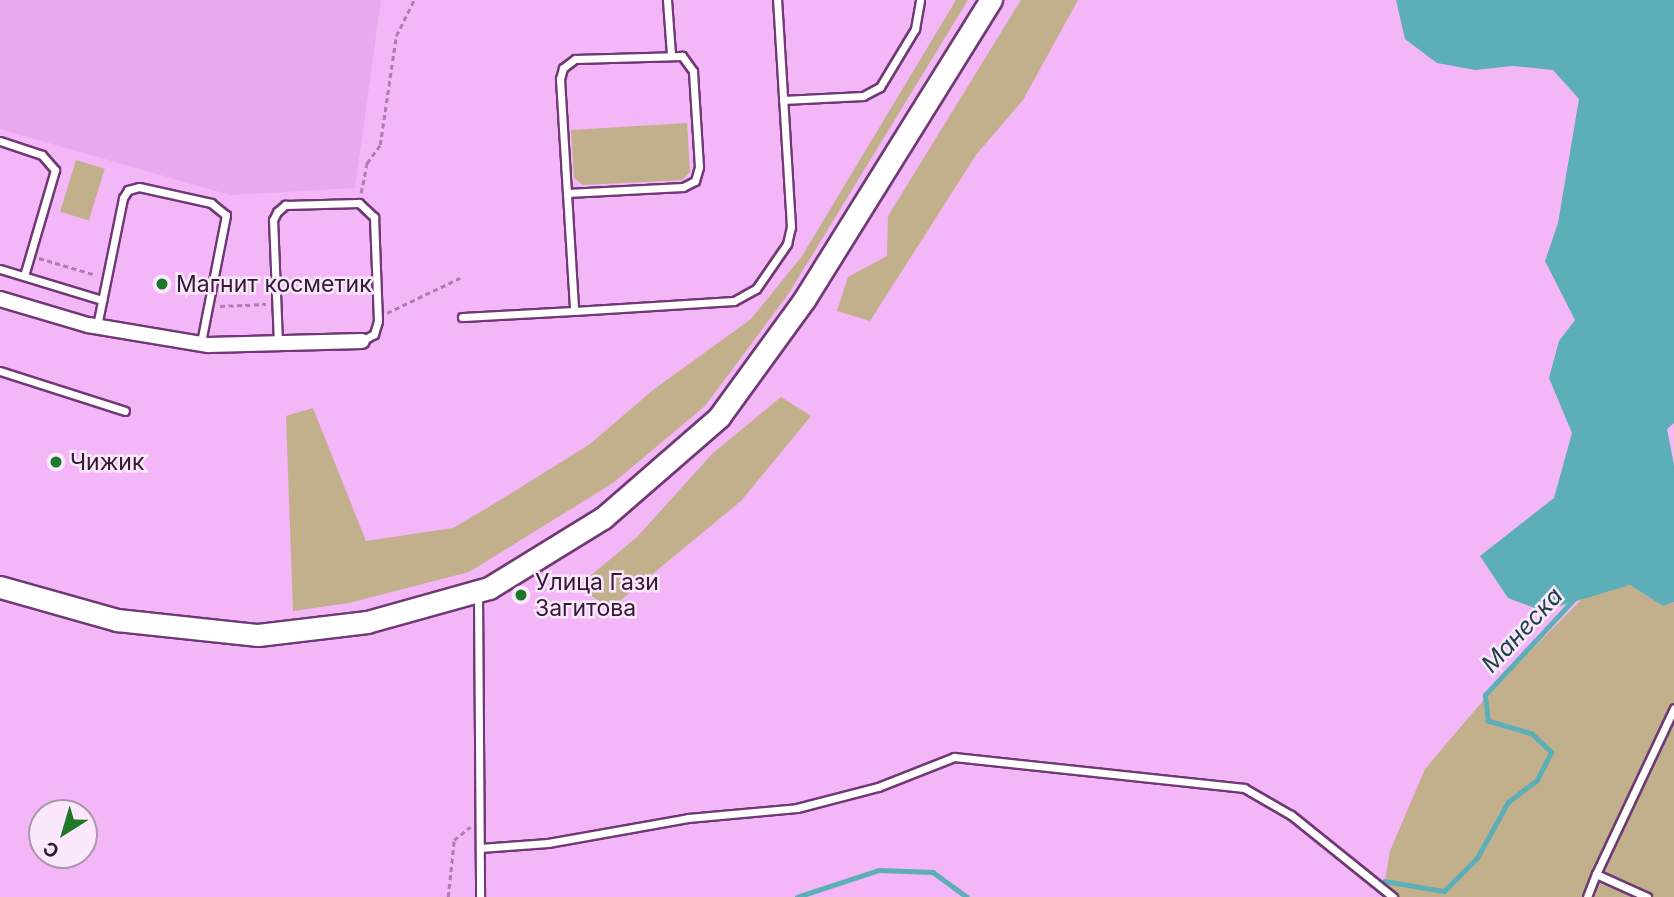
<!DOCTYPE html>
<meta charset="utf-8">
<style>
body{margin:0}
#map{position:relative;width:1674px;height:897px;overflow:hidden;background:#f3b6f7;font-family:Inter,sans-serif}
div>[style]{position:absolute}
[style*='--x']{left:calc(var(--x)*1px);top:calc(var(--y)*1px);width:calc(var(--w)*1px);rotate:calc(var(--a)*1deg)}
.built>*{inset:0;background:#eaa8ef}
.green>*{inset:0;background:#c2b08d;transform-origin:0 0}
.water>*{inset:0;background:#5caeb7}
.stream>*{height:4.5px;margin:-2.25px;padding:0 2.25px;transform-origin:2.25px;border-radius:2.25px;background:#5caeb7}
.path>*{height:2.5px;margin-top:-1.25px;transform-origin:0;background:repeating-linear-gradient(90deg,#ac7daf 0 5px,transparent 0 8.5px)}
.roads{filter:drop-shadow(2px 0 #6f3a74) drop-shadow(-2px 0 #6f3a74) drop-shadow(0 2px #6f3a74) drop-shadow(0 -2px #6f3a74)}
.service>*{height:7px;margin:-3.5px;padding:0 3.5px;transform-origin:3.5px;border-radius:3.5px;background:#fff}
.minor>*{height:14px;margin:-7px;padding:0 7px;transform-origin:7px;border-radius:7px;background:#fff}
.secondary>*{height:21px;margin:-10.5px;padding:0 10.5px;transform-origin:10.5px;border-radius:10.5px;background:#fff}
.dots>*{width:19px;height:19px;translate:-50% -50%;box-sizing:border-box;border:4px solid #fbe8fc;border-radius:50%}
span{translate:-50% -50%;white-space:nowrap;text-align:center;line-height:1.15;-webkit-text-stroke:5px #fbe8fc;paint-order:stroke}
.poi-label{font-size:23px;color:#321b34}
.left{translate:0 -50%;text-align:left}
.water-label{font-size:24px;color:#1c4347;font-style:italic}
.north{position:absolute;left:28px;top:799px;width:70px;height:70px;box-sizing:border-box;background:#fbe8fc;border:2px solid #ab96ac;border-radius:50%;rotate:217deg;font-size:19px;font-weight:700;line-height:28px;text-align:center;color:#321b34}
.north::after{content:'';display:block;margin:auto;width:24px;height:32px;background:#1e7827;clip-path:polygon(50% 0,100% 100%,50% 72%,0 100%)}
</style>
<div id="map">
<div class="built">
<div style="clip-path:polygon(0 0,381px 0,355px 188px,230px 195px,0 129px)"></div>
</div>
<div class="green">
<div style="clip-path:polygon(956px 0,968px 0,789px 293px,705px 406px,613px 483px,469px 572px,349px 603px,293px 611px,286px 416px,313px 408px,366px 541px,453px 528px,502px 499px,590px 444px,653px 390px,751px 319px,802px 256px)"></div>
<div style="clip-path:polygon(1021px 0,1078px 0,1023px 100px,976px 155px,870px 321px,837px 311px,848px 277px,887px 256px,888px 216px)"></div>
<div style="clip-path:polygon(687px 123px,690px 172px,682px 180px,583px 185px,574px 178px,571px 130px)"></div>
<div style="left:76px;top:160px;width:30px;height:54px;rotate:17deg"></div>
<div style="clip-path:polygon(781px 397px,811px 416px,741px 501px,610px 609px,578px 586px,637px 537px,712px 454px)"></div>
<div style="clip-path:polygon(1630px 585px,1663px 606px,1674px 602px,1674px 897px,1382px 897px,1390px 851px,1425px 769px,1498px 683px,1585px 596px)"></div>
</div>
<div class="water">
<div style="clip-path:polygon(1396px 0,1674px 0,1674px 423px,1667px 429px,1674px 465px,1674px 602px,1663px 606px,1630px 585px,1543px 611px,1508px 598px,1480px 556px,1554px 498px,1572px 433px,1549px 378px,1559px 341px,1575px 320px,1545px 261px,1558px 223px,1579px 99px,1553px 70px,1513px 66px,1475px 70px,1437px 63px,1405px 39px)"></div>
</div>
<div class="stream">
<div style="--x:1384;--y:881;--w:61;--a:9.5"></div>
<div style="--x:1444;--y:891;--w:47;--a:-45"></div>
<div style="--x:1477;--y:858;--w:64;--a:-61"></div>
<div style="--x:1508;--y:802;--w:36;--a:-37"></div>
<div style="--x:1537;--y:780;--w:31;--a:-63"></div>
<div style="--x:1551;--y:752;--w:26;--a:-137"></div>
<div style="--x:1532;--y:734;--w:46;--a:-163.5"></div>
<div style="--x:1488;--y:721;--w:26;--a:-97"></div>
<div style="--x:1485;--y:695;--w:134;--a:-47.1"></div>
<div style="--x:797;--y:897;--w:86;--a:-18.2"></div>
<div style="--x:879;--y:870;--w:54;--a:2.1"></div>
<div style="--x:933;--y:872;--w:42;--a:36.3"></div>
</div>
<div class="path">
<div style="--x:361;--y:193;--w:31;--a:-79"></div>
<div style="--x:367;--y:163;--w:22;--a:-54"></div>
<div style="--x:380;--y:145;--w:110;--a:-81.6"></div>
<div style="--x:396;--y:36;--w:40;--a:-63.4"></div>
<div style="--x:39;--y:258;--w:59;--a:16.6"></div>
<div style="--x:220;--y:306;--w:46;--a:-2.5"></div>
<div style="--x:387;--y:313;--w:81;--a:-25.6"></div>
<div style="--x:448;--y:897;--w:57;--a:-84"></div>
<div style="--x:454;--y:840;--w:21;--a:-39"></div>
</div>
<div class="roads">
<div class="service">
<div style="--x:667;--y:0;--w:54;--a:85.8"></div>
<div style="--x:783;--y:100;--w:80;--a:-2.9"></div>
<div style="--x:863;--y:96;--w:19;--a:-28"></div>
<div style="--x:880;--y:87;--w:68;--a:-58.9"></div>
<div style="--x:915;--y:29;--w:29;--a:-80"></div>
<div style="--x:0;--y:141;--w:44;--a:18.4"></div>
<div style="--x:42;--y:155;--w:20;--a:49"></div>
<div style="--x:55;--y:170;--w:110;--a:106.3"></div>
<div style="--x:567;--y:193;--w:116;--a:-3"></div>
<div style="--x:683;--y:187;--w:13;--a:-27"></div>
<div style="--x:695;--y:181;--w:15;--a:-74"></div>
<div style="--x:699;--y:167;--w:96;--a:-93.6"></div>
<div style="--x:693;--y:71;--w:19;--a:-126"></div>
<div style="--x:682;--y:56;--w:107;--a:178.4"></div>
<div style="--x:575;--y:59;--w:15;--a:143"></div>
<div style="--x:563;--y:68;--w:11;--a:105"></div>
<div style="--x:560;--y:79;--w:232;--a:86.5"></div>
<div style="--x:574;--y:311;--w:160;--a:-3.6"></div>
<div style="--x:734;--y:301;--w:25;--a:-29"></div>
<div style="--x:756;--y:289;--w:55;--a:-55.4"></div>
<div style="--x:787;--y:244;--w:17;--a:-77"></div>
<div style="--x:791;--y:227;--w:227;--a:-93.5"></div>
<div style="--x:0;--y:269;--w:107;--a:16.9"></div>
<div style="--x:462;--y:317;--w:112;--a:-3.1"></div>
<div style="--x:97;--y:326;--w:131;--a:-78.5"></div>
<div style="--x:123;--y:198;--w:9;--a:-58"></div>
<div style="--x:128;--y:190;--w:11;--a:-15"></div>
<div style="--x:139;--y:187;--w:74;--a:12.5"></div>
<div style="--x:211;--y:203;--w:19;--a:39"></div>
<div style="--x:226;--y:215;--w:130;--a:101.1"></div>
<div style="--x:278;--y:343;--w:123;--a:-92.3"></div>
<div style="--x:273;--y:220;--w:9;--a:-63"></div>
<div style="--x:277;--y:212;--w:11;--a:-41"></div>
<div style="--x:285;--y:205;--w:74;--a:-1.5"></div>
<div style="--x:359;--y:203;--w:21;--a:43"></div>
<div style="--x:374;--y:217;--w:104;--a:87.8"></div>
<div style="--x:378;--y:321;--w:14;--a:107"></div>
<div style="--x:374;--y:334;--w:14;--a:150"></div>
<div style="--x:0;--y:371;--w:131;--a:17.7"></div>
<div style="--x:478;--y:595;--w:302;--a:89.6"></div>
<div style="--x:480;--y:848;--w:68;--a:-4.2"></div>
<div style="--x:548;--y:843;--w:142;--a:-10.1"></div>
<div style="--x:688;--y:818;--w:109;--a:-5.2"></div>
<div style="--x:797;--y:808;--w:84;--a:-14.5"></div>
<div style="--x:878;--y:787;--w:82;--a:-21.5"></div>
<div style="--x:954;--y:757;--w:292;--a:6.1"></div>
<div style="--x:1244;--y:788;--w:54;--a:29.9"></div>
<div style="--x:1291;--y:815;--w:131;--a:38.8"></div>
<div style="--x:1596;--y:874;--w:183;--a:-64.8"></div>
<div style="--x:1587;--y:897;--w:25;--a:-69"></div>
<div style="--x:1596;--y:874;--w:56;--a:24.3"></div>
</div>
<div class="minor">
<div style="--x:0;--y:299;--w:92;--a:16.5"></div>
<div style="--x:88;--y:325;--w:122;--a:9.5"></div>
<div style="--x:208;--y:345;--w:154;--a:-1.5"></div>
</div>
<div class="secondary">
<div style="--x:0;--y:587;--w:122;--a:15.8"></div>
<div style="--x:117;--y:620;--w:142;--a:6.1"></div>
<div style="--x:258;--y:635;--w:110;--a:-6.8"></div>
<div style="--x:367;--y:622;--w:127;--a:-15.6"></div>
<div style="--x:489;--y:588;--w:134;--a:-31.6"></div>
<div style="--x:603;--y:518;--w:154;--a:-41"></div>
<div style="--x:719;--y:417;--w:145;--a:-54"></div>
<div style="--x:804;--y:300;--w:354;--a:-58.1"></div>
</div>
</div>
<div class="dots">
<div style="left:162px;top:284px;background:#1e7827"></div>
<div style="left:56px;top:462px;background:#1e7827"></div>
<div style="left:521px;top:595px;background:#1e7827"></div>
</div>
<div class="poi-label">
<span class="left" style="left:176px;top:284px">Магнит косметик</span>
<span class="left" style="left:70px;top:462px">Чижик</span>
<span class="left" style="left:535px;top:595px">Улица Гази<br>Загитова</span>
</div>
<div class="water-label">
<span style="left:1522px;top:630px;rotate:-47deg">Манеска</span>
</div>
<div class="north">С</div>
</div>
